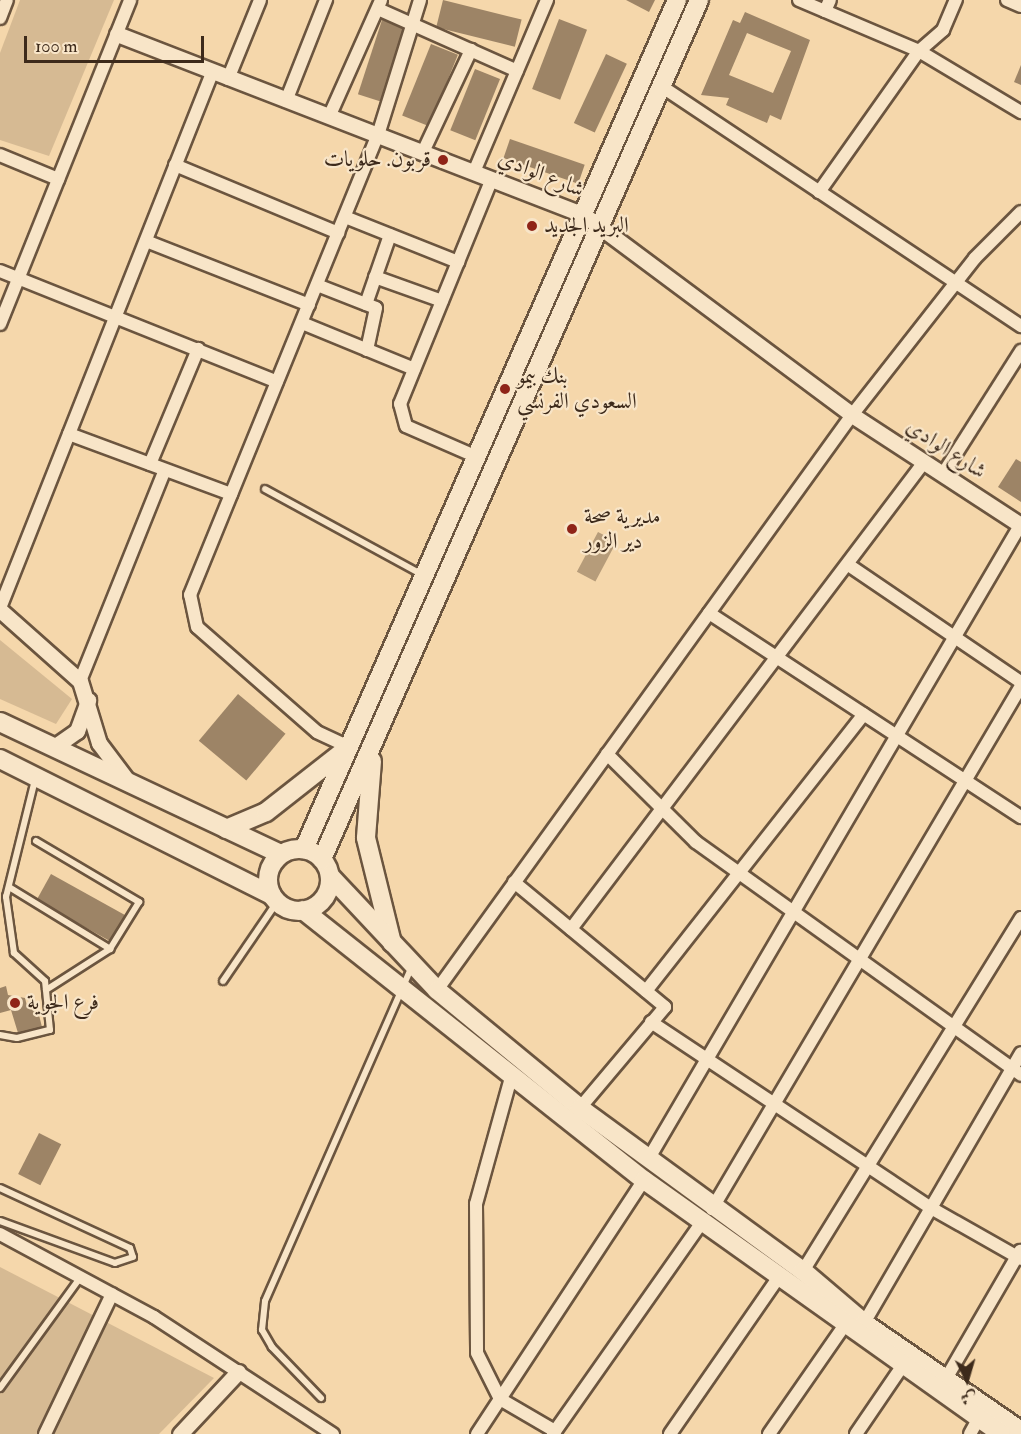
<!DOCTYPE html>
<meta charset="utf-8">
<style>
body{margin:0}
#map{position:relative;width:1021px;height:1434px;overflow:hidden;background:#f5d7ab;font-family:"IM FELL Double Pica",Amiri,serif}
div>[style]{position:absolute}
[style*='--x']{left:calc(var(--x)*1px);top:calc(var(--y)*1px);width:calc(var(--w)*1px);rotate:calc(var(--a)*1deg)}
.green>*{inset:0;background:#d6ba93}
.water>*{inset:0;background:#b69c7a;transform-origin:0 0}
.building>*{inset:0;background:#9d8466;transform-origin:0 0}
.roads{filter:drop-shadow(2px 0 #6b553f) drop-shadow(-2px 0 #6b553f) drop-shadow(0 2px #6b553f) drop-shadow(0 -2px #6b553f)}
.service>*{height:6px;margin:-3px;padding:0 3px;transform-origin:3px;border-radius:3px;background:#f8e5c8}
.minor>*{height:12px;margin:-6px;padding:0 6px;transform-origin:6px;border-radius:6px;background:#f8e5c8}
.tertiary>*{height:15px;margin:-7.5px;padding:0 7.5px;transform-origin:7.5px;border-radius:7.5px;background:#f8e5c8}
.secondary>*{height:18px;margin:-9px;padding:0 9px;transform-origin:9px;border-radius:9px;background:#f8e5c8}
.secondary>.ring{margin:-9px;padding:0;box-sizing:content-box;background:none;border:18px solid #f8e5c8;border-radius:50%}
.dots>*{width:16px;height:16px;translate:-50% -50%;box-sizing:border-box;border:3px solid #f8e5c8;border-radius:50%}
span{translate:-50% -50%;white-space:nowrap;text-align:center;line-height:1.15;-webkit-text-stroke:4.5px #f8e5c8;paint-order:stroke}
.poi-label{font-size:22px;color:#3d2a1b}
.right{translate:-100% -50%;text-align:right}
.left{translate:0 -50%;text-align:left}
.street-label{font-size:22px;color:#3d2a1b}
.north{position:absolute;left:937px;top:1350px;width:60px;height:60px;-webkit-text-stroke:4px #f8e5c8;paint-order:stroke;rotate:175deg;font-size:16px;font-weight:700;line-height:24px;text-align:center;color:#3d2a1b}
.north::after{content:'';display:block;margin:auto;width:21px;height:27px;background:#3d2a1b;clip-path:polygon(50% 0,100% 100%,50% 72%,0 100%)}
.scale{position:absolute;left:24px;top:36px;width:180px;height:27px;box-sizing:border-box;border:3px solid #3d2a1b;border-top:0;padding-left:8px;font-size:18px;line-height:21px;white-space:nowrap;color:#3d2a1b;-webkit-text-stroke:4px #f8e5c8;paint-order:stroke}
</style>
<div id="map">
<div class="green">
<div style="clip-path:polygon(20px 0,114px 0,49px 156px,0 140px,0 53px)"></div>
<div style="clip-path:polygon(0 640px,72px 699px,56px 724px,0 699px)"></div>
<div style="clip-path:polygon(0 1267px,214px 1378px,159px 1434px,0 1434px)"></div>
</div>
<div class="water">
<div style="left:598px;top:532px;width:21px;height:45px;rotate:28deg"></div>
</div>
<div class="building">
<div style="left:443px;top:0;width:81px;height:28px;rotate:14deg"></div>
<div style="clip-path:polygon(626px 0,655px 0,649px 12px)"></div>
<div style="clip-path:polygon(evenodd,745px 12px,810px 40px,781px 120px,770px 115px,767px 123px,726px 105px,729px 98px,701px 95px,733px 20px,740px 23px,745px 12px,747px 33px,791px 51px,773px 93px,729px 75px,747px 33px)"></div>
<div style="left:559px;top:19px;width:30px;height:75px;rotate:21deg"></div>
<div style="left:382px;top:20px;width:28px;height:78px;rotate:18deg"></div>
<div style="left:431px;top:44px;width:29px;height:77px;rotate:22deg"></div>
<div style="left:606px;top:54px;width:23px;height:76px;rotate:25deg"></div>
<div style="clip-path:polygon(1021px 65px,1021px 85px,1014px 82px)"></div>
<div style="left:475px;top:69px;width:27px;height:66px;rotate:22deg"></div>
<div style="left:510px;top:139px;width:79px;height:20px;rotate:19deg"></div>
<div style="clip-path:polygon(1016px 459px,1021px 462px,1021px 502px,998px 487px)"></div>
<div style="left:238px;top:694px;width:62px;height:61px;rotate:40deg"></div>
<div style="left:51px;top:874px;width:86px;height:30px;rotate:29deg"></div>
<div style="clip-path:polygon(6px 986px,8px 995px,25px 998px,27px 1006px,36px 1003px,42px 1027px,18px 1033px,11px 1010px,0 1013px,0 988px)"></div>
<div style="left:39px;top:1133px;width:25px;height:46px;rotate:27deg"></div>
</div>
<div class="roads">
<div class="service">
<div style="--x:265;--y:489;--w:178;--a:28.6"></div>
<div style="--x:36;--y:841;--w:120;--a:30.6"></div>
<div style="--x:139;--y:902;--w:55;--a:121.7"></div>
<div style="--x:9;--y:887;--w:119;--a:31.5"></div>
<div style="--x:110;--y:949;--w:76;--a:147.4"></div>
<div style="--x:223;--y:981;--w:96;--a:-55.6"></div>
<div style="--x:0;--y:1035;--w:17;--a:10"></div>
<div style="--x:17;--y:1038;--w:34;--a:-14"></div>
<div style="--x:50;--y:1030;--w:49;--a:-95.8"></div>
<div style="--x:45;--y:981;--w:42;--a:-137.9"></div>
<div style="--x:14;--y:953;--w:57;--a:-98.1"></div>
<div style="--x:6;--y:897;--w:121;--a:-76.1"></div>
<div style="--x:0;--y:1188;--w:143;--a:24.8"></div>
<div style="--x:130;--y:1248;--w:9;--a:72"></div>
<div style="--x:133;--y:1257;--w:19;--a:162"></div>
<div style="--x:115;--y:1263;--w:122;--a:-159.9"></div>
<div style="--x:0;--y:1388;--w:136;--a:-54"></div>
<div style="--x:321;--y:1398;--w:71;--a:-133.9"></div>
<div style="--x:272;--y:1347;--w:20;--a:-120"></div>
<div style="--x:262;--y:1330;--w:29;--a:-84"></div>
<div style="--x:265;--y:1301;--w:366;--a:-66.3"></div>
</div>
<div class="minor">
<div style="--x:799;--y:0;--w:130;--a:23"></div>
<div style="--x:919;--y:51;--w:119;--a:30.9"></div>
<div style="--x:1007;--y:0;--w:15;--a:23"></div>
<div style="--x:378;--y:9;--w:152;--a:24"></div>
<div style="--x:825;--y:11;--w:12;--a:-66"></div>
<div style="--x:0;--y:18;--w:19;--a:-69"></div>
<div style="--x:228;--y:79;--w:85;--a:-67.9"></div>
<div style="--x:661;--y:86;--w:433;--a:33.7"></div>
<div style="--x:286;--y:101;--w:109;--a:-68.4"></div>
<div style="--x:329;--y:117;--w:128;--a:-66"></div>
<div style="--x:423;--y:152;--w:113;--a:-64.8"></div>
<div style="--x:0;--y:155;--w:63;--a:22.5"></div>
<div style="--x:175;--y:165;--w:177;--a:22.6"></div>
<div style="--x:474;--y:172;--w:187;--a:-67"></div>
<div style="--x:819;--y:192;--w:173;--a:-54.7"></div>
<div style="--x:919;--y:51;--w:32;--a:-41"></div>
<div style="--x:943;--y:30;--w:33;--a:-67"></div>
<div style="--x:345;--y:217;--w:122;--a:21.7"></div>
<div style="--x:146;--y:241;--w:175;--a:21.4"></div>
<div style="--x:0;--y:271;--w:298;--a:21.8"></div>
<div style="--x:375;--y:277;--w:71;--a:19.7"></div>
<div style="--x:317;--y:285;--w:63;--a:21.3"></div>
<div style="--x:376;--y:308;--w:43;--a:102.1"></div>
<div style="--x:366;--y:304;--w:73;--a:-70.8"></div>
<div style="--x:302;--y:323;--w:121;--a:22.3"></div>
<div style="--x:0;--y:324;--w:349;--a:-68.1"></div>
<div style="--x:69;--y:434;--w:173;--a:20.3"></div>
<div style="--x:477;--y:457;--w:77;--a:-156.4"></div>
<div style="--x:406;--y:426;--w:23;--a:-105"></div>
<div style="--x:400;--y:404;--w:243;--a:-67.8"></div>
<div style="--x:150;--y:464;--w:125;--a:-67.3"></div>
<div style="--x:943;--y:474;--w:146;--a:-57.6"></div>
<div style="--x:850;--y:566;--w:207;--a:34.2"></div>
<div style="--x:0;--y:608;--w:575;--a:-68.38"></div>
<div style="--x:709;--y:613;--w:373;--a:33.2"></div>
<div style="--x:80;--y:681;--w:227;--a:-68.1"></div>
<div style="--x:349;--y:747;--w:35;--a:-155"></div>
<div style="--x:317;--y:732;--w:159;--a:-138.8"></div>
<div style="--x:197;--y:627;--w:33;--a:-102"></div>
<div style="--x:190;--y:595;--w:497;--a:-67.8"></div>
<div style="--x:378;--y:135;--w:141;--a:-72.7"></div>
<div style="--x:607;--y:754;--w:125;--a:44.7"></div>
<div style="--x:696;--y:842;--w:400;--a:35.6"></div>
<div style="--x:514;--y:882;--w:196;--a:39.6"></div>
<div style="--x:665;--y:1007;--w:132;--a:130.1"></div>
<div style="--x:571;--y:929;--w:585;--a:-52.91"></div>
<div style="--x:437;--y:990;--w:709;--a:-54.18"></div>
<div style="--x:852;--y:415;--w:199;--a:-51.9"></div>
<div style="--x:975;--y:258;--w:65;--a:-45"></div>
<div style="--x:646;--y:991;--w:352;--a:-51.8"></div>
<div style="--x:651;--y:1022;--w:336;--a:33.6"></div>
<div style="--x:931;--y:1208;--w:103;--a:29.5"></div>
<div style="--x:512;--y:1074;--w:135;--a:105.5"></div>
<div style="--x:476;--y:1204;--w:149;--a:89.6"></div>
<div style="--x:477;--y:1353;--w:51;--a:63.4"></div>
<div style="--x:500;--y:1399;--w:64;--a:30.2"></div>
<div style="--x:649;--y:1158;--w:735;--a:-59.6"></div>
<div style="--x:712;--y:1209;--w:607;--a:-59.42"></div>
<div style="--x:0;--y:1234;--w:175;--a:28.3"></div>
<div style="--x:154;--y:1317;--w:214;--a:33.2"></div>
<div style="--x:803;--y:1271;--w:415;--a:-58.3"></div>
<div style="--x:864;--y:1323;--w:312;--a:-59.8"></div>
<div style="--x:947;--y:1377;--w:146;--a:-59.9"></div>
<div style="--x:45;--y:1434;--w:155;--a:-64.4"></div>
<div style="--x:477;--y:1434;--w:304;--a:-56.7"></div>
<div style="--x:553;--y:1434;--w:259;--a:-54.9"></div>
<div style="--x:670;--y:1434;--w:190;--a:-55.3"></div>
<div style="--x:769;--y:1434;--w:131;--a:-55.2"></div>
<div style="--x:856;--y:1434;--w:83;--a:-55.7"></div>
<div style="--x:970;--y:1434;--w:18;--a:-61"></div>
</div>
<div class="tertiary">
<div style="--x:117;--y:34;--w:501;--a:21.19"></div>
<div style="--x:584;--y:215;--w:334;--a:36.7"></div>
<div style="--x:852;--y:415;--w:202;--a:33.1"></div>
<div style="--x:0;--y:610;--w:107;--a:41.6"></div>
<div style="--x:80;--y:681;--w:65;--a:73"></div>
<div style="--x:99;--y:743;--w:46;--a:52.9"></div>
<div style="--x:54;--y:747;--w:28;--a:-35"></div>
<div style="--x:77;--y:731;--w:33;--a:-70"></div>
<div style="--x:180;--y:1434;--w:85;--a:-46.9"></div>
</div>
<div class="secondary">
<div style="--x:0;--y:722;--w:310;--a:25.2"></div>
<div style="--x:0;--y:759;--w:304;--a:26.6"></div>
<div style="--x:372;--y:761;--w:77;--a:94.5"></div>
<div style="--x:366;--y:838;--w:108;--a:76.1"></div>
<div style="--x:226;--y:829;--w:43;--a:-23"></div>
<div style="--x:266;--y:812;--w:100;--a:-38.1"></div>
<div style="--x:304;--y:849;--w:927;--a:-66.28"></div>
<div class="ring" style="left:268px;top:849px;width:44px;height:44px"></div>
<div style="--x:322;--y:859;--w:938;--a:-66.3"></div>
<div style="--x:330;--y:876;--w:156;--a:46.8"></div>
<div style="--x:437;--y:990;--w:185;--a:39.5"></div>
<div style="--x:580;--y:1108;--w:276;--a:36.2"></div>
<div style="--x:803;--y:1271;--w:80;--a:40.4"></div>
<div style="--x:864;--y:1323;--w:191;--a:34.5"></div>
<div style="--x:303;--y:910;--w:435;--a:38.4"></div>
<div style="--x:644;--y:1180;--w:438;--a:35.4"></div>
</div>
</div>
<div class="dots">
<div style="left:443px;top:160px;background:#8f2418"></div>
<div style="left:532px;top:226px;background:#8f2418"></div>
<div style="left:505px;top:389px;background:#8f2418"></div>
<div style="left:572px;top:529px;background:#8f2418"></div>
<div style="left:15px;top:1003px;background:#8f2418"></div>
</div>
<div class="poi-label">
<span class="right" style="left:431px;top:160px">قربون. حلويات</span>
<span class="left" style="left:544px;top:226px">البريد الجديد</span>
<span class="left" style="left:517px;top:389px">بنك بيمو<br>السعودي الفرنسي</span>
<span class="left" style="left:584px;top:529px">مديرية صحة<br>دير الزور</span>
<span class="left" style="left:27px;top:1003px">فرع الجوية</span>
</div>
<div class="street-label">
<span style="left:541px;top:174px;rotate:22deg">شارع الوادي</span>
<span style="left:946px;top:449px;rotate:33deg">شارع الوادي</span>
</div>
<div class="north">ش</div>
<div class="scale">100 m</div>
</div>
